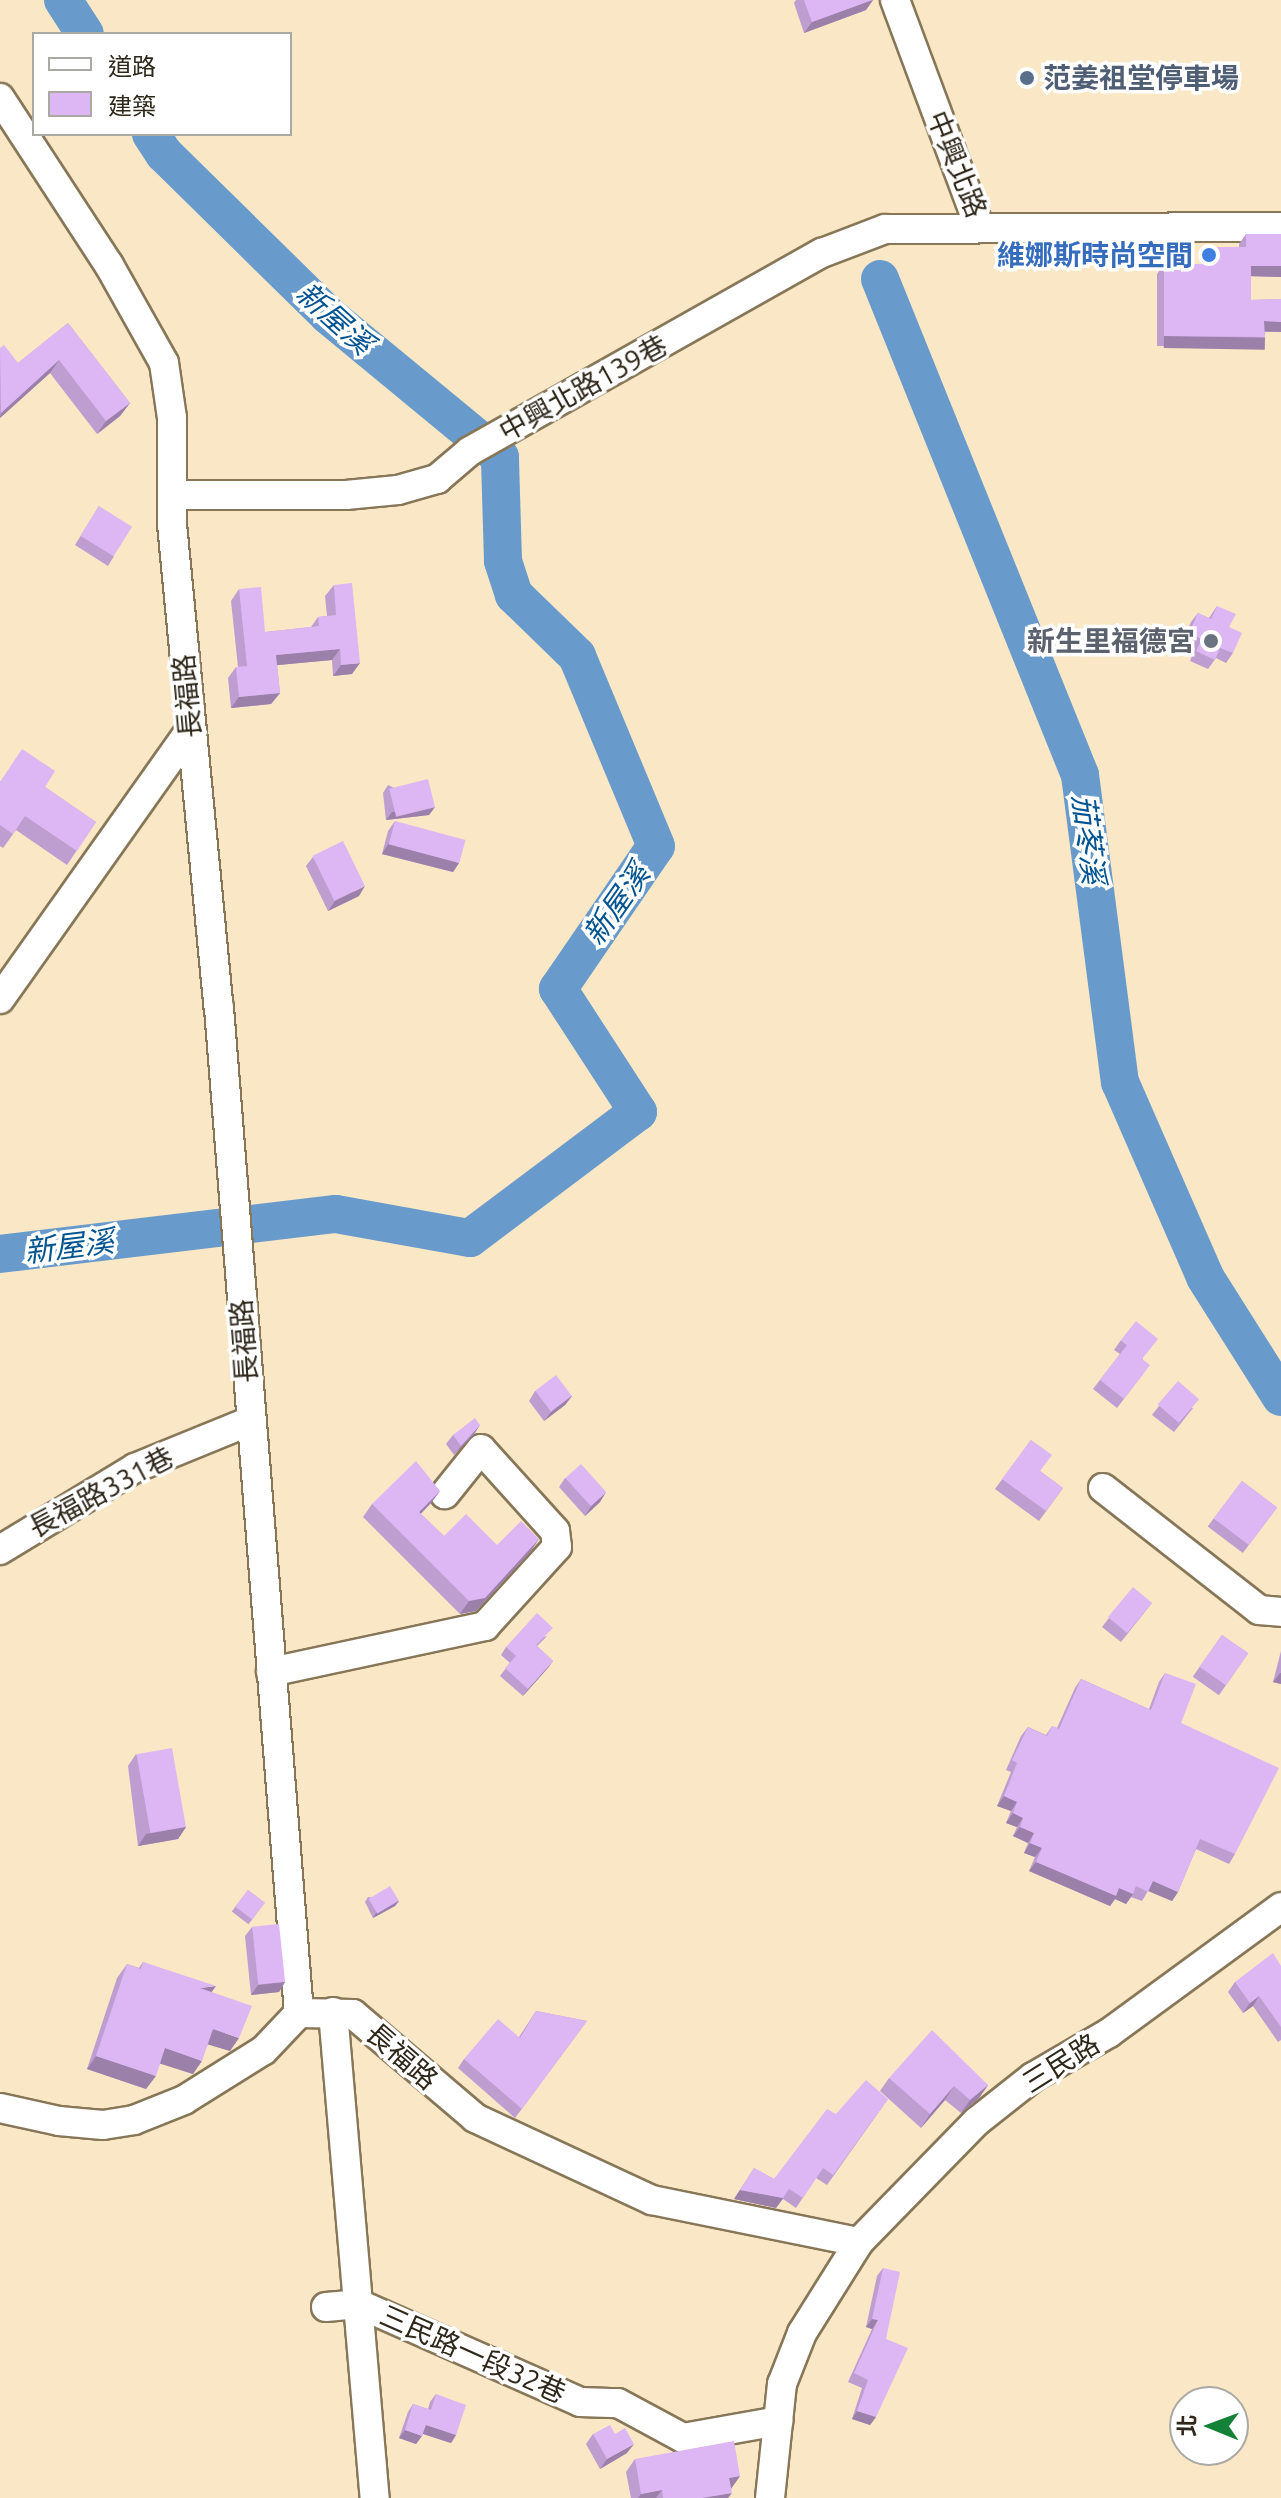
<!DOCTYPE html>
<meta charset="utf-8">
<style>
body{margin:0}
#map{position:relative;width:1281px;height:2498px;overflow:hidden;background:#f9e7c5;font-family:Ubuntu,"Noto Sans TC",sans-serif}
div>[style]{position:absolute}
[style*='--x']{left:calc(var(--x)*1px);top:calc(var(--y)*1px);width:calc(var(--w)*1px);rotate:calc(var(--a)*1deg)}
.river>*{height:38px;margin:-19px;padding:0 19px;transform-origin:19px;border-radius:19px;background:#689acc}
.roads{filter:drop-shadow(2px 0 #877758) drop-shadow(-2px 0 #877758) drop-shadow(0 2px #877758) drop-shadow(0 -2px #877758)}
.minor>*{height:28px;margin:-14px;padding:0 14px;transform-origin:14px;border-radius:14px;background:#fff}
.wall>*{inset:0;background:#be9dd1;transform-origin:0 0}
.shaded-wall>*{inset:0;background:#9b80aa;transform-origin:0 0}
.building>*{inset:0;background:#ddb7f3;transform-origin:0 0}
.dots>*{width:22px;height:22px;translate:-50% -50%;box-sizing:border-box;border:4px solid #fff;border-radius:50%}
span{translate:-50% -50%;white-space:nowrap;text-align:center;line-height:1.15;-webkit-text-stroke:7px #fff;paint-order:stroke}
.service-label{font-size:28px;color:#4e5e75;font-weight:700}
.left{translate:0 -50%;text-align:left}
.street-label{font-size:28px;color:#2e271a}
.shop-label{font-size:28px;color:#366cbe;font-weight:700}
.right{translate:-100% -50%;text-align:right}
.worship-label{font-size:28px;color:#5b616d;font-weight:700}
.water-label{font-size:30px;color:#015491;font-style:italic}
.legend{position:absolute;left:32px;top:32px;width:260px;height:104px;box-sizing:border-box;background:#fff;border:2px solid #aba9a3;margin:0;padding:10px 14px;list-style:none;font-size:24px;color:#2e271a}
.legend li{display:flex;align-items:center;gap:16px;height:40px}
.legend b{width:40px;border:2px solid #aba9a3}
.north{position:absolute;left:1169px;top:2386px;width:80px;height:80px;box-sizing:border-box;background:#fff;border:2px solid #aba9a3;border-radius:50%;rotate:271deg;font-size:22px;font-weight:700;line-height:32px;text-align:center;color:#2e271a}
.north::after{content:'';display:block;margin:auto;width:28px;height:36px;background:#138137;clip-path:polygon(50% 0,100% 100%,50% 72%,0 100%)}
</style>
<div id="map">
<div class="river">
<div style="--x:63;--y:0;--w:40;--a:57.1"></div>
<div style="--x:880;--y:279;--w:535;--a:68.04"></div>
<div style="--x:1080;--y:775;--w:310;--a:82.6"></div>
<div style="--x:1120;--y:1082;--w:213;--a:66.4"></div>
<div style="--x:1205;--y:1277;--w:142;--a:57.7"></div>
<div style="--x:0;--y:1254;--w:338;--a:-6.8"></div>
<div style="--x:336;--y:1214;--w:136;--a:10.2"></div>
<div style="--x:470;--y:1238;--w:210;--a:-36.9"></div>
<div style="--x:638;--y:1112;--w:147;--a:-123"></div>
<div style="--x:558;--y:989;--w:173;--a:-55.6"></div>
<div style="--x:656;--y:846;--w:206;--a:-112.6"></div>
<div style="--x:577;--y:656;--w:88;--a:-135.9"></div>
<div style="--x:514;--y:595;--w:36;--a:-108"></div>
<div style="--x:503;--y:561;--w:104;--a:-91.7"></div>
<div style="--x:500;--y:457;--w:223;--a:-140.5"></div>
<div style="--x:328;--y:315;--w:230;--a:-135.5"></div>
<div style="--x:164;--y:154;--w:24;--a:-123"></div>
</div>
<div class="roads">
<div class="minor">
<div style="--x:895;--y:0;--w:243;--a:69.6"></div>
<div style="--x:0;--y:98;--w:199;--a:56.9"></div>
<div style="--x:109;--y:265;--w:112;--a:60.7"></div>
<div style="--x:164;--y:363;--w:56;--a:81.7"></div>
<div style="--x:172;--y:418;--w:106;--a:90"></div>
<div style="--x:172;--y:524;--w:486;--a:84.5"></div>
<div style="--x:219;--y:1008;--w:1008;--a:85.45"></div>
<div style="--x:299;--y:2013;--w:54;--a:1.1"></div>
<div style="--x:353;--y:2014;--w:160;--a:40.4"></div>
<div style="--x:475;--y:2118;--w:195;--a:24.9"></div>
<div style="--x:652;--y:2200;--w:211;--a:11.5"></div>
<div style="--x:175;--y:495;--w:171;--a:0"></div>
<div style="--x:346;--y:495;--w:52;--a:-5.5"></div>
<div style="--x:398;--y:490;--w:41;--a:-15.8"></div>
<div style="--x:437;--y:479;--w:43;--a:-40.3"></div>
<div style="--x:470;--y:451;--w:404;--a:-29.4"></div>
<div style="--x:822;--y:253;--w:67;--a:-20.9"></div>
<div style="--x:885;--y:229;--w:396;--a:-0.3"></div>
<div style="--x:0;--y:999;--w:327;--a:-54.7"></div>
<div style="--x:1103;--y:1488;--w:198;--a:38"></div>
<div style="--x:1259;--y:1610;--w:22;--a:5"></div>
<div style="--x:0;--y:1550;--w:158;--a:-31.3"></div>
<div style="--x:135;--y:1468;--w:124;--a:-22.2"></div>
<div style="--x:271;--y:1672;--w:219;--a:-12.1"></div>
<div style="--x:485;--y:1626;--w:107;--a:-47.7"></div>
<div style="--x:557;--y:1547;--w:16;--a:-97"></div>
<div style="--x:555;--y:1531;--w:110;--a:-132.1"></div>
<div style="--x:481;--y:1449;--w:58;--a:128.7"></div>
<div style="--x:333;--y:2012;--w:488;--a:85.1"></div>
<div style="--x:0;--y:2108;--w:60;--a:12.4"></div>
<div style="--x:59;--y:2121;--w:44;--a:5.2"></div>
<div style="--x:103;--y:2125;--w:31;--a:-9"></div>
<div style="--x:134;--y:2120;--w:54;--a:-21.8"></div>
<div style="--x:184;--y:2100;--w:94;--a:-32"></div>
<div style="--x:264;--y:2050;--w:51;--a:-46.6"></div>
<div style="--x:326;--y:2307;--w:33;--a:-5"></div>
<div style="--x:359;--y:2304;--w:242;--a:23.9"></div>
<div style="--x:580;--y:2402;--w:38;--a:2"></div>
<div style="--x:618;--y:2403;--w:74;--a:28.3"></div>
<div style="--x:683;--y:2438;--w:97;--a:-10.1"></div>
<div style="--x:770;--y:2498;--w:115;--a:-84"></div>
<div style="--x:782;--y:2384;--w:55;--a:-68.6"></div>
<div style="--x:802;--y:2333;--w:107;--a:-57.9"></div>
<div style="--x:859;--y:2242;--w:168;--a:-45.7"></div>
<div style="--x:976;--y:2122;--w:73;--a:-38.3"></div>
<div style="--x:1033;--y:2077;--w:88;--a:-30.1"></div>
<div style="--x:1109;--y:2033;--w:213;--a:-36.2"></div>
</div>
</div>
<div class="wall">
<div style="clip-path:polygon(796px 0,873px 0,866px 10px,804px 33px,794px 3px)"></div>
<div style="clip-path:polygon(1246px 234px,1281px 234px,1281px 277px,1251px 276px,1251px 300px,1281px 299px,1281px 295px,1281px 332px,1265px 332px,1265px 337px,1258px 347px,1157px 346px,1157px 274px,1164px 264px,1208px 264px,1208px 257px,1215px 247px,1239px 247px,1239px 244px)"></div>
<div style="clip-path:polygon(68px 323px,130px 403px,120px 416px,97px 434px,50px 373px,0 418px,0 348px,18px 363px)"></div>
<div style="clip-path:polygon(99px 506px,114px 556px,108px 566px,75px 545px)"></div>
<div style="clip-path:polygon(334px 585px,352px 674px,333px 676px,332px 660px,277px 665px,280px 693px,271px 704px,231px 708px,228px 678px,236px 667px,238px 667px,231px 601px,239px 589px,265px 632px,311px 627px,318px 617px,327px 616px,325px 596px)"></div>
<div style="clip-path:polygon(1217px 606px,1229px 627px,1233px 653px,1226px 663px,1216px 658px,1208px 669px,1190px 661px,1195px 648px,1182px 642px,1191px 622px,1198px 613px,1209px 618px)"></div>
<div style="clip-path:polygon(0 781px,45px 787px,96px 822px,67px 865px,16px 830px,3px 848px,0 846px)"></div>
<div style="clip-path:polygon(388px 785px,435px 807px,429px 815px,386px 820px,383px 793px)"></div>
<div style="clip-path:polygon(395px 821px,459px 863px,453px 872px,382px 854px,388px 831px)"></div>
<div style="clip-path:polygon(313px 857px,359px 896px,328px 911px,306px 866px)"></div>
<div style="clip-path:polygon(1121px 1340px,1143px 1359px,1143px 1374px,1117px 1408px,1093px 1389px,1120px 1354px,1114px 1350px)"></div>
<div style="clip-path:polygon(535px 1391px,572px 1396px,565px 1405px,544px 1421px,529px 1401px)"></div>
<div style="clip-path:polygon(1159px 1406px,1193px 1408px,1174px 1432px,1152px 1415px)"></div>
<div style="clip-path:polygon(480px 1425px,474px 1434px,454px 1455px,446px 1444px,453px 1435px)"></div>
<div style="clip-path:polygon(1031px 1440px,1040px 1471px,1063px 1488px,1039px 1521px,995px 1489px)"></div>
<div style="clip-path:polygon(565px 1478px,606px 1492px,600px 1502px,585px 1516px,559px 1487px)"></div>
<div style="left:1242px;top:1481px;width:44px;height:57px;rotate:37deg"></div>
<div style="clip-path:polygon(440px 1491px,431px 1503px,421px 1514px,444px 1536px,497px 1545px,539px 1539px,530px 1552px,476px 1611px,460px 1614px,363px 1517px,372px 1504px)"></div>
<div style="clip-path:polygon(1152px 1603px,1121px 1642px,1102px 1627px,1109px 1618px)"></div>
<div style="left:1222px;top:1635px;width:32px;height:51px;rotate:35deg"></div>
<div style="clip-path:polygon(547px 1636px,537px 1646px,553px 1661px,523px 1696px,500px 1676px,510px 1663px,501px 1655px,506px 1647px)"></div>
<div style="clip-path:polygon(1281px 1651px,1281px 1684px,1273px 1682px)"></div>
<div style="clip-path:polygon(1165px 1673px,1181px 1723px,1235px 1854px,1229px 1864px,1196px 1849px,1178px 1892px,1172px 1901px,1148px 1891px,1142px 1901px,1131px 1897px,1126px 1904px,1115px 1899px,1110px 1906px,1029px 1871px,1035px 1857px,1024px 1853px,1028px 1843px,1013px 1836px,1017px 1827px,1006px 1823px,1011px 1811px,997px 1806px,1011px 1772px,1006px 1770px,1021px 1736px,1028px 1727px,1046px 1735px,1052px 1726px,1057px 1728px,1075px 1688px,1081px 1679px,1149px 1709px,1159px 1682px)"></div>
<div style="clip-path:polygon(136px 1754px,186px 1827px,178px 1839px,138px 1846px,128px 1766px)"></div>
<div style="left:248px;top:1890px;width:21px;height:27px;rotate:37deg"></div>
<div style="clip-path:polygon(368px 1897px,399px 1901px,395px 1906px,373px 1918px,365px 1902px)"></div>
<div style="clip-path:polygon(252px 1927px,285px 1982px,279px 1992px,251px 1995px,245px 1936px)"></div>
<div style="clip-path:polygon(143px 1962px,212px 1992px,230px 2051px,208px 2044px,193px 2074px,160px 2063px,146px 2089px,87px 2069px,117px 1978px,127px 1964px,139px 1968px)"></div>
<div style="clip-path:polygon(1281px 1966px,1281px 2040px,1278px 2042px,1253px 2006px,1243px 2013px,1228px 1992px,1235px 1982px)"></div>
<div style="clip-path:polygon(536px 2011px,587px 2021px,515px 2118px,458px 2068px,464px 2059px,519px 2037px)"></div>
<div style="clip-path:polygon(889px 2078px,988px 2085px,979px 2098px,961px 2113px,945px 2100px,921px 2128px,880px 2091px)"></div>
<div style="clip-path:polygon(888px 2099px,827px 2185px,816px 2178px,796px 2208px,783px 2199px,776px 2208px,734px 2199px,754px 2168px,774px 2179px,836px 2114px)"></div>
<div style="clip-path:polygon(883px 2268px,886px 2339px,876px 2417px,870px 2425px,852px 2419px,862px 2388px,848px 2382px,872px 2329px,866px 2327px,877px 2276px)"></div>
<div style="clip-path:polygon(436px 2394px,456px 2435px,451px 2443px,423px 2434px,416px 2444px,399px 2438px,408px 2412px,413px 2404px,428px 2409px,430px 2402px)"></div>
<div style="clip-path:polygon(593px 2434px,627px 2453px,600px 2469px,586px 2444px)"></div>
<div style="clip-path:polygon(635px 2459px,740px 2476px,731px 2488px,728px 2498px,631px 2498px,626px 2472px)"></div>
</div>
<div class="shaded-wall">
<div style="clip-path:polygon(873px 0,866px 10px,804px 33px,812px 22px)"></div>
<div style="clip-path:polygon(1251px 266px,1281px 266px,1281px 277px,1244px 276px)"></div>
<div style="clip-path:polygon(1264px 321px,1281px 322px,1281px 332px,1258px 331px)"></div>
<div style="left:1164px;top:336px;width:101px;height:12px;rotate:1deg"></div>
<div style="clip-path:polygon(59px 360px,50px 373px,0 418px,1px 413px)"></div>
<div style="clip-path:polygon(130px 403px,120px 416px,97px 434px,106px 421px)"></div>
<div style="clip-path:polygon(340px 649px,332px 660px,268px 666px,276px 655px)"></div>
<div style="clip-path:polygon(360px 663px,352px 674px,333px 676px,341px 665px)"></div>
<div style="clip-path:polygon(280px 693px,271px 704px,231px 708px,239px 697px)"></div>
<div style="clip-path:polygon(435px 807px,429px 815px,386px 820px,392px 812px)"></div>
<div style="clip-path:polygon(388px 844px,459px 863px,453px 872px,382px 854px)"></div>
<div style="clip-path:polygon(365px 886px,359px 896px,328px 911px,335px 901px)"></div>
<div style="clip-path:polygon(572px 1396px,565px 1405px,544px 1421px,551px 1412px)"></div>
<div style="clip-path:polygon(480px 1425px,474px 1434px,454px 1455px,461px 1446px)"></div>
<div style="clip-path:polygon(440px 1491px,431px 1503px,410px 1524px,419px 1512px)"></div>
<div style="clip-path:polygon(606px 1492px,600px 1502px,585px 1516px,591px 1506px)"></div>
<div style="clip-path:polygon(539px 1539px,530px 1552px,476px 1611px,460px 1614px,469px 1601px)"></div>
<div style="clip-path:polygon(553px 1661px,548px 1668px,523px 1696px,528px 1689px)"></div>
<div style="clip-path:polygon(1280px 1673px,1281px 1673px,1281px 1684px,1273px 1682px)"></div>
<div style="clip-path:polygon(1004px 1796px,1017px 1802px,1011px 1811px,997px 1806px)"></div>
<div style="clip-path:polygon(1013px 1813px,1023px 1818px,1017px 1827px,1006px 1823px)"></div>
<div style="clip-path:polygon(186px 1827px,178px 1839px,138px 1846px,146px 1834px)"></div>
<div style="clip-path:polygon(1020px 1827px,1034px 1833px,1028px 1843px,1013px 1836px)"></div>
<div style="clip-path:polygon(1030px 1843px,1042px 1848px,1035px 1857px,1024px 1853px)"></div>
<div style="clip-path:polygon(1036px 1862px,1119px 1888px,1133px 1894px,1126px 1904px,1115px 1899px,1110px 1906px,1029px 1871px)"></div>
<div style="clip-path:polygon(1153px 1881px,1178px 1892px,1172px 1901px,1146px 1890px)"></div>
<div style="clip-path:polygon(399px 1901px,395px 1906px,373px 1918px,376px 1913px)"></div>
<div style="clip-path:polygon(285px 1982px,279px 1992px,251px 1995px,258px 1985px)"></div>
<div style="clip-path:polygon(216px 1986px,206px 2000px,200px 1988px)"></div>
<div style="clip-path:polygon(1259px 1996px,1253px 2006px,1243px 2013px,1250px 2003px)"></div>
<div style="clip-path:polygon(213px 2029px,239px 2038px,230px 2051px,203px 2043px)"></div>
<div style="clip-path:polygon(165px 2048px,202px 2061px,193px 2074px,155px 2062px)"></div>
<div style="clip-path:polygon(96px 2056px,156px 2076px,146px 2089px,87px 2069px)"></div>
<div style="clip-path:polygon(988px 2085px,979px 2098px,961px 2113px,970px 2100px)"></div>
<div style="clip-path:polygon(954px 2086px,945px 2100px,921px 2128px,930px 2114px)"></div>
<div style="clip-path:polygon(740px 2190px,783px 2198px,776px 2208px,734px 2199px)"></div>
<div style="clip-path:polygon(872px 2319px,878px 2320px,872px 2329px,866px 2327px)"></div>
<div style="clip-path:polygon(857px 2411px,876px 2417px,870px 2425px,852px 2419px)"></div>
<div style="clip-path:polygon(426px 2425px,456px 2435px,451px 2443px,420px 2433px)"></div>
<div style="clip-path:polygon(405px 2430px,422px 2436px,416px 2444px,399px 2438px)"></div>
<div style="clip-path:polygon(634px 2444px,627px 2453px,600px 2469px,607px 2459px)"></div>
<div style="clip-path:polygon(740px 2476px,731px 2489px,729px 2478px)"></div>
<div style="clip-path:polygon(662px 2490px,656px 2498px,638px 2498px,641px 2494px)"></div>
<div style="clip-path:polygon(732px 2493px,728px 2498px,702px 2498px)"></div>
</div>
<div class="building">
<div style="clip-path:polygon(804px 0,872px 0,812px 22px)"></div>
<div style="clip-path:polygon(1246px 234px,1281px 234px,1281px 266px,1251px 266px,1251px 300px,1281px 299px,1281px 322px,1264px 321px,1265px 337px,1164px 336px,1164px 264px,1215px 264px,1215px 247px,1246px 247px)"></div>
<div style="clip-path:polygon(68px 323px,130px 403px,106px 421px,59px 360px,1px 413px,0 348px,4px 345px,18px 363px)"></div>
<div style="left:99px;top:506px;width:39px;height:35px;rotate:32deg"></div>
<div style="clip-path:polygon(352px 583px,360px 663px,341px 665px,340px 649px,276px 655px,280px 693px,239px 697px,236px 667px,247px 666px,239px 589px,261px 587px,265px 632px,319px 626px,318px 617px,336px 615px,334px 585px)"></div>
<div style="clip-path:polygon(1217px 606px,1236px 614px,1229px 627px,1242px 633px,1233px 653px,1220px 648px,1215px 660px,1196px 651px,1202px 639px,1189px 633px,1198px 613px,1211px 619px)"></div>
<div style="clip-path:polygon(22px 749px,55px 771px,45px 787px,96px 822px,77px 851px,25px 816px,13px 834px,0 825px,0 782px)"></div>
<div style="left:428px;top:779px;width:29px;height:40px;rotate:76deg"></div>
<div style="left:395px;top:821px;width:73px;height:24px;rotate:15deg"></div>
<div style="left:343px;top:841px;width:50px;height:34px;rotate:64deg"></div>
<div style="clip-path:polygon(1136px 1321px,1158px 1339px,1142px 1359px,1150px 1365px,1124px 1399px,1100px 1380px,1127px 1345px,1121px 1340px)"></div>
<div style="left:556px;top:1375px;width:26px;height:26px;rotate:53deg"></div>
<div style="left:1178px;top:1381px;width:28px;height:31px;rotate:41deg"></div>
<div style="clip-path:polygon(475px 1418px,480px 1425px,461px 1446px,453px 1435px)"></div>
<div style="clip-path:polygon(1031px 1440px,1052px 1455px,1040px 1471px,1063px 1488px,1046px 1511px,1002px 1479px)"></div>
<div style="clip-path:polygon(416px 1461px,440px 1491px,419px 1512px,444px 1536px,466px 1514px,497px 1545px,521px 1521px,539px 1539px,485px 1598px,469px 1601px,372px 1504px)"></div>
<div style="left:581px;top:1464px;width:38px;height:21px;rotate:48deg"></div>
<div style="left:1242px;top:1481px;width:44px;height:47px;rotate:37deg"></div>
<div style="left:1133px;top:1587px;width:25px;height:39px;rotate:40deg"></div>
<div style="clip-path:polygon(537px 1613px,553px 1628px,536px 1645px,553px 1661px,528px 1689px,505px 1668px,516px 1656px,506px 1647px)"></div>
<div style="left:1222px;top:1635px;width:32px;height:39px;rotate:35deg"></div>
<div style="clip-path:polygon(1165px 1673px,1196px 1684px,1181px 1723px,1279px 1768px,1235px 1854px,1200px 1839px,1178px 1892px,1153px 1881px,1148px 1892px,1136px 1886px,1133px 1894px,1119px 1888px,1116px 1896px,1036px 1862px,1042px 1848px,1030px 1843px,1034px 1833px,1020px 1827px,1023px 1818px,1013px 1813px,1017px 1802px,1004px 1796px,1017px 1763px,1012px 1760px,1028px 1727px,1047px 1736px,1052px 1726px,1059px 1729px,1081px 1679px,1151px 1710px)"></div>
<div style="left:172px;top:1748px;width:80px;height:36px;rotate:80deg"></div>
<div style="left:390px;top:1886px;width:17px;height:25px;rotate:59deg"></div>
<div style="left:248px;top:1890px;width:21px;height:21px;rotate:37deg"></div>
<div style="left:279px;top:1924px;width:58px;height:27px;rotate:84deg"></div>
<div style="clip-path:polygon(1273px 1953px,1281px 1966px,1281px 2027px,1259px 1996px,1250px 2003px,1235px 1982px)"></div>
<div style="clip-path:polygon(143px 1962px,216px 1986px,200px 1988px,252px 2006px,239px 2038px,213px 2029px,202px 2061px,165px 2048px,156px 2076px,96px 2056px,127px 1964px,141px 1969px)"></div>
<div style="clip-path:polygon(536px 2011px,587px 2021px,522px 2109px,464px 2059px,498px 2019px,520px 2038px)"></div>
<div style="clip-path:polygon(932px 2030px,988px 2085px,970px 2100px,954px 2086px,930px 2114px,889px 2078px)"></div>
<div style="clip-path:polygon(866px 2080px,888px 2099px,833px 2175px,823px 2168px,803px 2198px,789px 2189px,783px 2198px,740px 2190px,754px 2168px,774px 2179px,827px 2109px,836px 2114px)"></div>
<div style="clip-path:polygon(883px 2268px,900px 2272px,886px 2339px,908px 2348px,876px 2417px,857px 2411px,868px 2380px,854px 2373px,878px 2320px,872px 2319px)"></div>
<div style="clip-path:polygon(436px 2394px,466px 2405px,456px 2435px,426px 2425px,422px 2436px,405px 2430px,413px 2404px,431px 2410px)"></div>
<div style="clip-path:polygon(610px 2425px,615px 2434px,625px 2428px,634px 2444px,607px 2459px,593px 2434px)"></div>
<div style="clip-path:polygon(734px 2441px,740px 2476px,729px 2478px,732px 2493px,702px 2498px,663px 2498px,662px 2490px,641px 2494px,635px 2459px)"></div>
</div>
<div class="dots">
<div style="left:1027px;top:78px;background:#5c6f8a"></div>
<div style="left:1209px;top:255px;background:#3f7fe0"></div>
<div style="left:1211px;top:641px;background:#6b7280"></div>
</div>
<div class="service-label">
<span class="left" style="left:1043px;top:78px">范姜祖堂停車場</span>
</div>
<div class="street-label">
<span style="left:957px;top:164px;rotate:68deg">中興北路</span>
<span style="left:583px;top:388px;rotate:-29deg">中興北路139巷</span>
<span style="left:187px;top:696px;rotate:-95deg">長福路</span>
<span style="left:244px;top:1341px;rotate:-94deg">長福路</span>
<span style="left:101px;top:1492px;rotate:-28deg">長福路331巷</span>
<span style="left:402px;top:2056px;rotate:41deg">長福路</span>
<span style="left:1061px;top:2063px;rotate:-32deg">三民路</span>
<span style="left:473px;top:2354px;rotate:24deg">三民路一段32巷</span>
</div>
<div class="shop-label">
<span class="right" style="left:1193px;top:255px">維娜斯時尚空間</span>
</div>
<div class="worship-label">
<span class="right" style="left:1195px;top:641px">新生里福德宮</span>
</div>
<div class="water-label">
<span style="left:335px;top:318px;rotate:42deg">新屋溪</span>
<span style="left:1089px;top:839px;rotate:83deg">茄苳溪</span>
<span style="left:616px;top:904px;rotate:-55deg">新屋溪</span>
<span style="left:69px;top:1246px;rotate:-7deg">新屋溪</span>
</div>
<ul class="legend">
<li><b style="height:10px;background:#fff"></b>道路</li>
<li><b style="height:22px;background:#ddb7f3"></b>建築</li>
</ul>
<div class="north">北</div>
</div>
